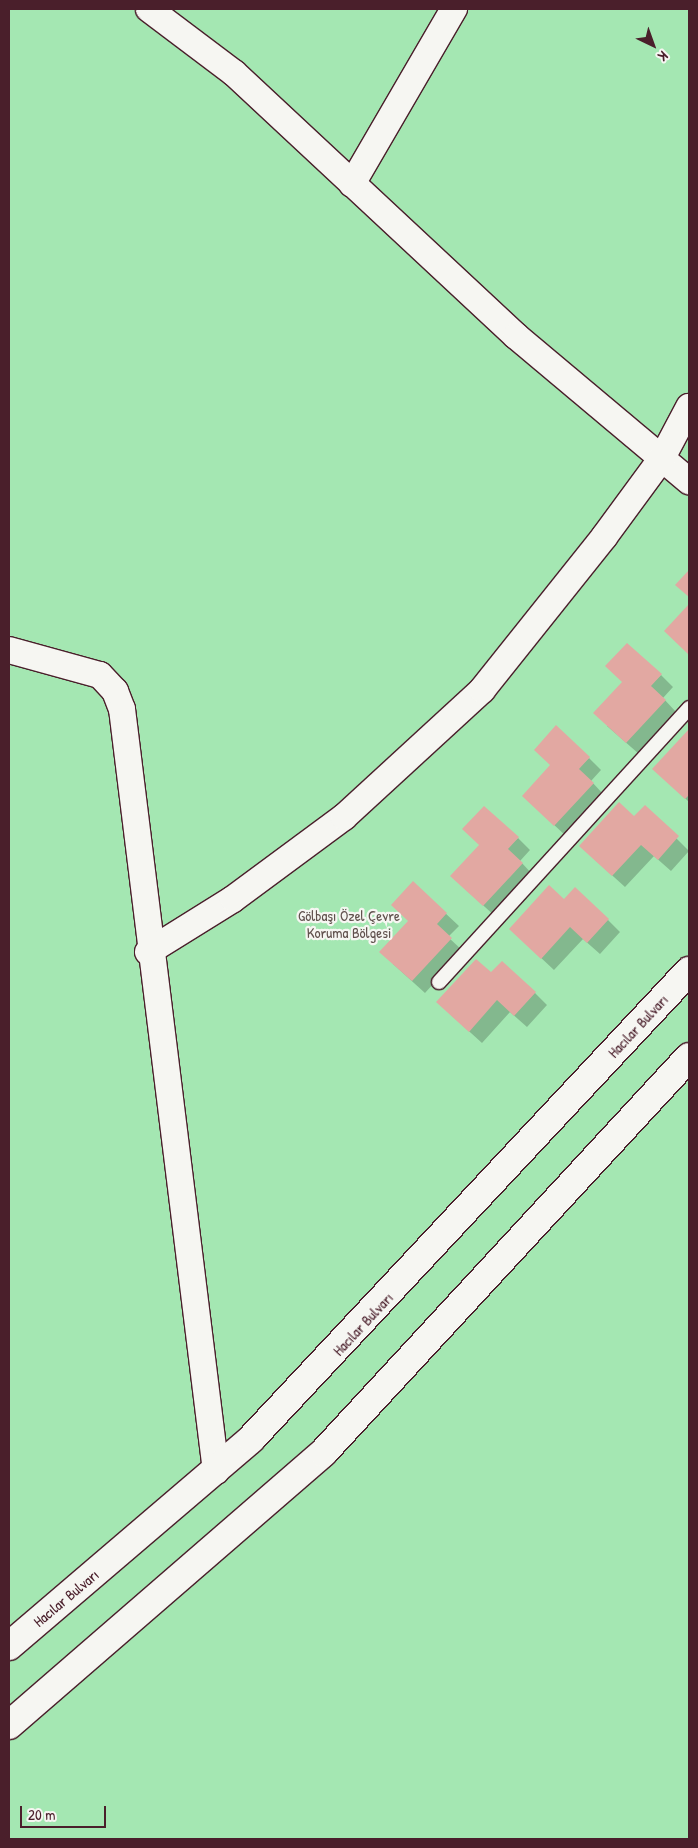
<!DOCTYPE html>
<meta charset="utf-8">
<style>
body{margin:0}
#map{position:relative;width:698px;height:1848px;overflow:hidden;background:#f0dfda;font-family:"Patrick Hand",sans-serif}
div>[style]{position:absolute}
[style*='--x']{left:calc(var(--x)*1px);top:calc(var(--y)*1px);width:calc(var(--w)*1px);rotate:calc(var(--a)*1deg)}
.green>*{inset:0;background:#a4e7b2;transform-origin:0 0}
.shadow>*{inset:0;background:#0003}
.building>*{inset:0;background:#e2a8a2}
.roads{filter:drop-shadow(1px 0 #4a1f2b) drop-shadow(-1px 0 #4a1f2b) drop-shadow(0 1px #4a1f2b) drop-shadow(0 -1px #4a1f2b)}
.lane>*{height:14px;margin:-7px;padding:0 7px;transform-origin:7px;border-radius:7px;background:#f6f6f2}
.street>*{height:26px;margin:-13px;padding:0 13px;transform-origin:13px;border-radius:13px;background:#f6f6f2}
.secondary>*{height:28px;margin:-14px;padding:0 14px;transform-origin:14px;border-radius:14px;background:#f6f6f2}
span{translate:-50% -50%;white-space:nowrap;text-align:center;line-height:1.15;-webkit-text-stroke:4.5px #f6f6f2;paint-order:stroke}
.park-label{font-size:15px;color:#60514d}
.street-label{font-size:15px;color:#4a1f2b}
.frame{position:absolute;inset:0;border:10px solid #4a1f2b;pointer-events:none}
.north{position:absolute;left:628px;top:20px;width:50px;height:50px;-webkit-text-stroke:4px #f6f6f2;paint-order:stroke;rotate:138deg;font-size:14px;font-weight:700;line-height:20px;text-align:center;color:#4a1f2b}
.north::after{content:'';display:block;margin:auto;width:18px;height:22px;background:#4a1f2b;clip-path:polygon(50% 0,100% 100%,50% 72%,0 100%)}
.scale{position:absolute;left:20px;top:1806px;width:86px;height:22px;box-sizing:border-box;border:2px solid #4a1f2b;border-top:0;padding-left:6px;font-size:15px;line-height:18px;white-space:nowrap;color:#4a1f2b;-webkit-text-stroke:4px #f6f6f2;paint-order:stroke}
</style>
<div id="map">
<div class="green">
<div style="left:9px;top:9px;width:680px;height:1830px"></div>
</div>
<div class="shadow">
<div style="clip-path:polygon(661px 675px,673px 687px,663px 698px,677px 713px,639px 754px,607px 726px)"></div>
<div style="clip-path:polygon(689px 731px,689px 802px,654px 769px)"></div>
<div style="clip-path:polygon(589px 758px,601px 770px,591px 781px,605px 796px,567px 837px,536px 808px)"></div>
<div style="clip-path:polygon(645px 807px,689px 851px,671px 871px,654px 856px,625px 887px,593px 858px)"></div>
<div style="clip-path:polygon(518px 838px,530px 850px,520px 861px,534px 876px,496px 917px,464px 888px)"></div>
<div style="clip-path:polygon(413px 883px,459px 926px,448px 937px,463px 951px,425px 993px,393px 964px,409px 921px)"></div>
<div style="clip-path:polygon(564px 901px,608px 920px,620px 932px,600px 954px,583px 939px,554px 970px,523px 941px)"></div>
<div style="clip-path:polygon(491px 974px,535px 993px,547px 1005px,527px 1027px,510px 1012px,482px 1043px,450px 1014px)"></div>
</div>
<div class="building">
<div style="clip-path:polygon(689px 570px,689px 597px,675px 585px)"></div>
<div style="clip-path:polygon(689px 604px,689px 655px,664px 631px)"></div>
<div style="clip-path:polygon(627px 643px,662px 674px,651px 686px,666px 700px,626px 743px,593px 713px,622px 682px,605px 666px)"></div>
<div style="clip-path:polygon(556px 725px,590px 757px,579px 769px,594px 783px,554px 826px,522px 796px,550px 765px,534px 750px)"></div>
<div style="clip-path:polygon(689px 729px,689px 795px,685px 799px,652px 769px)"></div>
<div style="clip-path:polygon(619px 802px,634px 816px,645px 805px,679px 836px,658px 860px,641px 845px,612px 876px,579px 846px)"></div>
<div style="clip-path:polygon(484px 806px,519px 837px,508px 849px,523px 863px,483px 906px,450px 876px,479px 845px,462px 829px)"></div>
<div style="clip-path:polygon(413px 881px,447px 913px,437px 924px,452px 938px,412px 981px,379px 952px,408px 921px,391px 905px)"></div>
<div style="clip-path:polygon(549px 885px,564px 899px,575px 887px,609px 919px,587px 943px,570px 927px,541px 959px,509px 929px)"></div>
<div style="clip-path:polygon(476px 959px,491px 972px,502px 961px,536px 992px,514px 1016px,497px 1000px,469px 1032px,436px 1002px)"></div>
</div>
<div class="roads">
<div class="lane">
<div style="--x:439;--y:982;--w:371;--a:-47.6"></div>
</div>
<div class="street">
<div style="--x:149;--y:9;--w:106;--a:37"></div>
<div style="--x:234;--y:73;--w:386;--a:43"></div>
<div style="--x:516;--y:336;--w:226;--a:40"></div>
<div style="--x:352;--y:184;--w:203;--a:-59.8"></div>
<div style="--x:9;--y:650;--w:94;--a:15.4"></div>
<div style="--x:100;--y:675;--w:22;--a:47"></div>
<div style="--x:115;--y:691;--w:19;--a:69"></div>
<div style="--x:122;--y:709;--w:768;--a:82.97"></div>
<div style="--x:148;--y:952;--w:100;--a:-31.9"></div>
<div style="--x:233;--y:899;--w:138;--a:-36.5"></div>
<div style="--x:344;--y:817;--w:188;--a:-42.6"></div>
<div style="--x:482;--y:690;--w:196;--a:-51.4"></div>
<div style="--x:604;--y:537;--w:98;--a:-53.7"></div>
<div style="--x:662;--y:458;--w:58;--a:-62.1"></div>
</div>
<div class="secondary">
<div style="--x:9;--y:1646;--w:318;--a:-40.5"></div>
<div style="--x:251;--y:1439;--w:641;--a:-46.9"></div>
<div style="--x:9;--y:1725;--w:415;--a:-40.9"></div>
<div style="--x:323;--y:1453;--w:539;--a:-47.25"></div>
</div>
</div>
<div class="park-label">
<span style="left:349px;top:924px">Gölbaşı Özel Çevre<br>Koruma Bölgesi</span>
</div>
<div class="street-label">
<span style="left:638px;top:1026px;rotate:-47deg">Hacılar Bulvarı</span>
<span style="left:363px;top:1324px;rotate:-47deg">Hacılar Bulvarı</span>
<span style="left:66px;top:1598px;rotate:-40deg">Hacılar Bulvarı</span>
</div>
<div class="frame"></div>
<div class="north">K</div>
<div class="scale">20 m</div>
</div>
